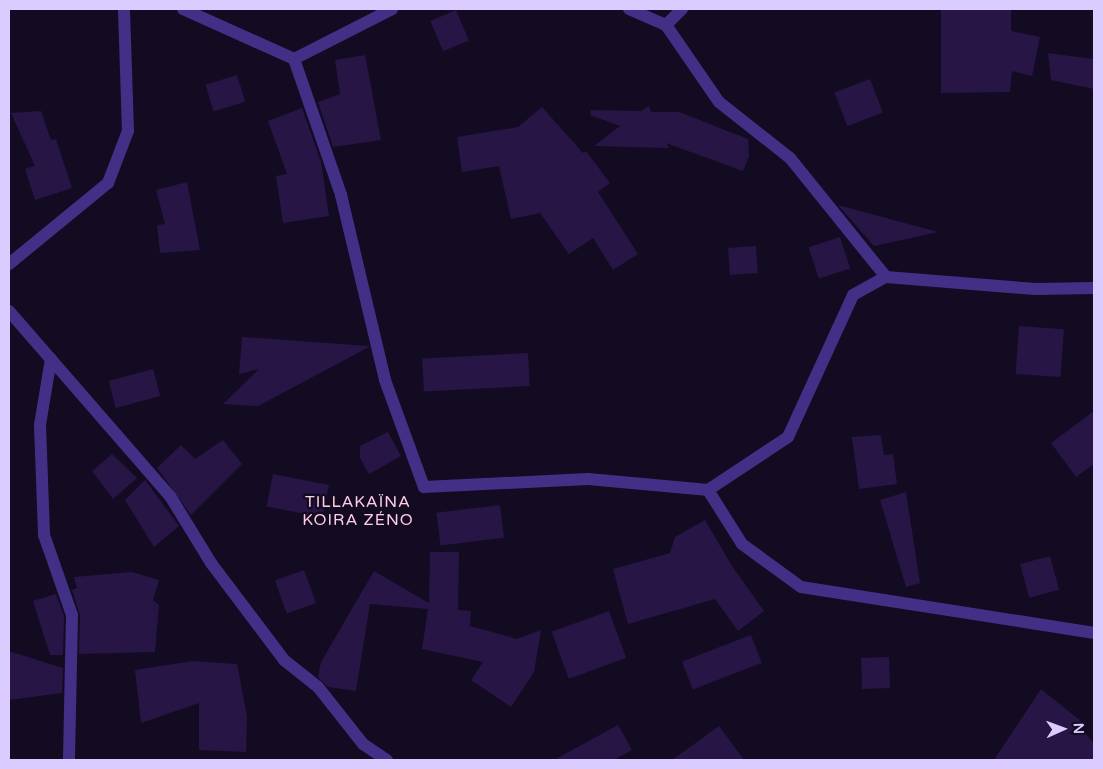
<!DOCTYPE html>
<meta charset="utf-8">
<style>
body{margin:0}
#map{position:relative;width:1103px;height:769px;overflow:hidden;background:#130b22;font-family:"Varela Round",sans-serif}
div>[style]{position:absolute}
[style*='--x']{left:calc(var(--x)*1px);top:calc(var(--y)*1px);width:calc(var(--w)*1px);rotate:calc(var(--a)*1deg)}
.building>*{inset:0;background:#271545;transform-origin:0 0}
.minor>*{height:12px;margin:-6px;padding:0 6px;transform-origin:6px;border-radius:6px;background:#423086}
span{translate:-50% -50%;white-space:nowrap;text-align:center;line-height:1.15;-webkit-text-stroke:5px #130b22;paint-order:stroke}
.quarter-label{font-size:16px;color:#ffcee5;letter-spacing:1px}
.frame{position:absolute;inset:0;border:10px solid #daccff;pointer-events:none}
.north{position:absolute;left:1038px;top:704px;width:50px;height:50px;-webkit-text-stroke:4px #130b22;paint-order:stroke;rotate:88deg;font-size:14px;font-weight:700;line-height:20px;text-align:center;color:#daccff}
.north::after{content:'';display:block;margin:auto;width:18px;height:22px;background:#daccff;clip-path:polygon(50% 0,100% 100%,50% 72%,0 100%)}
</style>
<div id="map">
<div class="building">
<div style="clip-path:polygon(941px 9px,1011px 9px,1011px 31px,1040px 37px,1032px 76px,1012px 71px,1010px 92px,941px 93px)"></div>
<div style="left:456px;top:10px;width:33px;height:28px;rotate:67deg"></div>
<div style="clip-path:polygon(1048px 53px,1094px 59px,1094px 89px,1051px 80px)"></div>
<div style="clip-path:polygon(365px 55px,381px 140px,333px 147px,318px 102px,340px 94px,335px 60px)"></div>
<div style="left:237px;top:75px;width:28px;height:33px;rotate:73deg"></div>
<div style="left:870px;top:79px;width:36px;height:38px;rotate:69deg"></div>
<div style="clip-path:polygon(649px 106px,651px 112px,679px 112px,748px 139px,749px 156px,743px 171px,666px 143px,669px 148px,594px 146px,620px 126px,590px 115px,591px 110px,641px 111px)"></div>
<div style="clip-path:polygon(542px 107px,583px 153px,586px 151px,610px 183px,598px 192px,638px 254px,613px 270px,593px 238px,569px 254px,540px 213px,511px 219px,499px 166px,462px 172px,457px 137px,518px 127px)"></div>
<div style="clip-path:polygon(302px 108px,321px 162px,329px 216px,283px 223px,276px 176px,287px 174px,268px 121px)"></div>
<div style="clip-path:polygon(41px 111px,51px 140px,56px 139px,72px 188px,35px 200px,25px 169px,35px 166px,11px 113px)"></div>
<div style="clip-path:polygon(187px 182px,200px 250px,160px 253px,157px 225px,165px 224px,156px 190px)"></div>
<div style="clip-path:polygon(838px 205px,938px 232px,874px 246px)"></div>
<div style="left:840px;top:237px;width:33px;height:33px;rotate:72deg"></div>
<div style="left:756px;top:246px;width:27px;height:28px;rotate:86deg"></div>
<div style="left:1019px;top:326px;width:45px;height:48px;rotate:4deg"></div>
<div style="clip-path:polygon(242px 337px,369px 346px,369px 347px,258px 406px,223px 404px,259px 369px,239px 374px)"></div>
<div style="left:528px;top:353px;width:33px;height:106px;rotate:87deg"></div>
<div style="left:153px;top:369px;width:28px;height:46px;rotate:75deg"></div>
<div style="clip-path:polygon(1094px 411px,1094px 464px,1076px 477px,1051px 443px)"></div>
<div style="clip-path:polygon(388px 432px,401px 456px,369px 474px,360px 458px,360px 446px)"></div>
<div style="clip-path:polygon(881px 435px,884px 455px,893px 454px,897px 484px,859px 489px,852px 437px)"></div>
<div style="clip-path:polygon(223px 440px,242px 464px,191px 515px,157px 468px,181px 445px,195px 459px)"></div>
<div style="clip-path:polygon(112px 454px,137px 478px,113px 499px,92px 471px)"></div>
<div style="left:273px;top:474px;width:57px;height:33px;rotate:11deg"></div>
<div style="clip-path:polygon(145px 480px,179px 526px,154px 547px,125px 500px)"></div>
<div style="clip-path:polygon(906px 492px,920px 583px,906px 587px,880px 500px)"></div>
<div style="left:500px;top:505px;width:33px;height:64px;rotate:83deg"></div>
<div style="clip-path:polygon(705px 520px,732px 566px,764px 611px,738px 631px,715px 599px,628px 624px,613px 569px,670px 553px,675px 537px)"></div>
<div style="clip-path:polygon(430px 552px,459px 552px,458px 610px,471px 611px,470px 626px,517px 639px,541px 630px,534px 672px,511px 707px,471px 680px,483px 662px,422px 649px,428px 609px,370px 604px,356px 691px,328px 687px,318px 677px,321px 662px,374px 571px,429px 603px)"></div>
<div style="left:1050px;top:556px;width:35px;height:31px;rotate:75deg"></div>
<div style="left:304px;top:570px;width:35px;height:31px;rotate:70deg"></div>
<div style="clip-path:polygon(132px 572px,159px 580px,153px 600px,159px 605px,155px 652px,79px 654px,80px 615px,72px 590px,77px 588px,74px 577px)"></div>
<div style="clip-path:polygon(56px 594px,64px 616px,63px 655px,50px 655px,33px 601px)"></div>
<div style="left:609px;top:611px;width:50px;height:61px;rotate:70deg"></div>
<div style="left:751px;top:635px;width:30px;height:74px;rotate:69deg"></div>
<div style="clip-path:polygon(9px 651px,63px 668px,62px 693px,9px 700px)"></div>
<div style="left:889px;top:657px;width:31px;height:28px;rotate:88deg"></div>
<div style="clip-path:polygon(193px 661px,237px 664px,247px 716px,246px 752px,199px 750px,199px 703px,141px 723px,135px 670px)"></div>
<div style="clip-path:polygon(1041px 689px,1082px 722px,1079px 727px,1094px 743px,1094px 760px,994px 760px)"></div>
<div style="clip-path:polygon(618px 725px,632px 750px,614px 760px,554px 760px)"></div>
<div style="clip-path:polygon(719px 726px,744px 760px,672px 760px)"></div>
</div>
<div class="minor">
<div style="--x:183;--y:9;--w:122;--a:24.2"></div>
<div style="--x:294;--y:59;--w:110;--a:-27"></div>
<div style="--x:629;--y:9;--w:40;--a:23.4"></div>
<div style="--x:666;--y:25;--w:23;--a:-45"></div>
<div style="--x:666;--y:25;--w:93;--a:55.5"></div>
<div style="--x:719;--y:102;--w:90;--a:38.3"></div>
<div style="--x:790;--y:158;--w:153;--a:51.1"></div>
<div style="--x:886;--y:277;--w:150;--a:4.6"></div>
<div style="--x:1036;--y:289;--w:58;--a:-1"></div>
<div style="--x:294;--y:59;--w:144;--a:70.9"></div>
<div style="--x:341;--y:195;--w:190;--a:76.6"></div>
<div style="--x:385;--y:380;--w:114;--a:70"></div>
<div style="--x:424;--y:487;--w:164;--a:-2.8"></div>
<div style="--x:588;--y:479;--w:121;--a:5.2"></div>
<div style="--x:708;--y:490;--w:64;--a:57.8"></div>
<div style="--x:742;--y:544;--w:73;--a:36.1"></div>
<div style="--x:801;--y:587;--w:297;--a:8.9"></div>
<div style="--x:9;--y:264;--w:128;--a:-39.3"></div>
<div style="--x:108;--y:183;--w:56;--a:-69"></div>
<div style="--x:128;--y:131;--w:122;--a:-91.9"></div>
<div style="--x:9;--y:311;--w:245;--a:49"></div>
<div style="--x:170;--y:496;--w:79;--a:58.5"></div>
<div style="--x:211;--y:563;--w:121;--a:53"></div>
<div style="--x:284;--y:660;--w:43;--a:38.5"></div>
<div style="--x:318;--y:687;--w:73;--a:51.7"></div>
<div style="--x:363;--y:744;--w:29;--a:34"></div>
<div style="--x:51;--y:359;--w:67;--a:99.5"></div>
<div style="--x:40;--y:425;--w:110;--a:87.9"></div>
<div style="--x:44;--y:535;--w:85;--a:70.7"></div>
<div style="--x:72;--y:615;--w:145;--a:91.2"></div>
<div style="--x:708;--y:490;--w:96;--a:-33.5"></div>
<div style="--x:788;--y:437;--w:156;--a:-65.4"></div>
<div style="--x:853;--y:295;--w:38;--a:-29"></div>
</div>
<div class="quarter-label">
<span style="left:358px;top:511px">TILLAKAÏNA<br>KOIRA ZÉNO</span>
</div>
<div class="frame"></div>
<div class="north">N</div>
</div>
